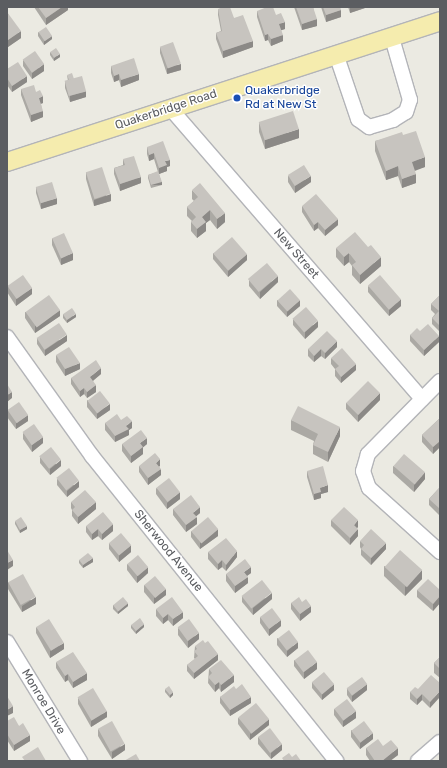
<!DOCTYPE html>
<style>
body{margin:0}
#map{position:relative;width:447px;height:768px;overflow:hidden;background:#ebeae2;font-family:Rubik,sans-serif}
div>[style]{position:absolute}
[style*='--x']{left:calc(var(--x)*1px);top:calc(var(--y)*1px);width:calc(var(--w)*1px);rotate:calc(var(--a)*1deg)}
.roads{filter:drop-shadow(1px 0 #b3b4b8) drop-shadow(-1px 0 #b3b4b8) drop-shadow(0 1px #b3b4b8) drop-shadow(0 -1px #b3b4b8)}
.minor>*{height:14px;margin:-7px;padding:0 7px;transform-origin:7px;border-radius:7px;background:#fff}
.major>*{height:18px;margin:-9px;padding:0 9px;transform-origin:9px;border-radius:9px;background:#f5ecae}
.wall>*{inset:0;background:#aba9a4}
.shaded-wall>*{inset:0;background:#8b8986;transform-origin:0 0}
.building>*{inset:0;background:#c7c4bf;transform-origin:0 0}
.dots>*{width:11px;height:11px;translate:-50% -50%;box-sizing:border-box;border:2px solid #fff;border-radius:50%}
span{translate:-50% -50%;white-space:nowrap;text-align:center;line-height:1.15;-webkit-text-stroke:3px #fff;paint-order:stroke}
.transit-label{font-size:12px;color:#164399}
.left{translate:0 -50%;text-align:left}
.street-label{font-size:12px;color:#5b5d61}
.frame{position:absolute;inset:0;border:8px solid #5b5d61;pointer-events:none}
</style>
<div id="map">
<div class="roads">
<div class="minor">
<div style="--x:336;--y:54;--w:69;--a:71.3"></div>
<div style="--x:358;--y:119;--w:14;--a:36"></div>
<div style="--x:369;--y:127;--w:25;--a:-16"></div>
<div style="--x:393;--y:120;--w:15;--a:-32"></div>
<div style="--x:406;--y:112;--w:13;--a:-72"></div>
<div style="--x:410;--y:100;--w:65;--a:-106.2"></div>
<div style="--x:170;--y:108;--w:385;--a:49.1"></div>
<div style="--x:7;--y:337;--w:146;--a:54.5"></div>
<div style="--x:92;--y:456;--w:391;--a:51.3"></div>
<div style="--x:440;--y:381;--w:103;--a:134.6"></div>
<div style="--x:368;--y:454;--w:18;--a:106"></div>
<div style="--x:363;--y:471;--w:18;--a:71"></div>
<div style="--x:369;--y:488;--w:96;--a:42"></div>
<div style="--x:7;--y:642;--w:140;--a:58.5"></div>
<div style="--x:418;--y:761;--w:29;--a:-41"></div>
</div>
<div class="major">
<div style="--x:7;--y:162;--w:455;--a:-18"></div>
</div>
</div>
<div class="wall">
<div style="clip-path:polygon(34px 7px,68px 7px,68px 10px,46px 25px)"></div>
<div style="clip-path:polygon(294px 7px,313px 7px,317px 26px,302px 30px)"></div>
<div style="clip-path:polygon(321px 7px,340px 7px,341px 17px,326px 22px)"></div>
<div style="clip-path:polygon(348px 7px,368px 7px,350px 13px)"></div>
<div style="clip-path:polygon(218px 9px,234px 18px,253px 47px,223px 58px,216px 39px,216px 33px,221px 31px,218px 15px)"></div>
<div style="clip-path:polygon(257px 11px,276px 15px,285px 29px,281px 30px,283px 41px,271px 46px,268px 40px,265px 41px,257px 17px)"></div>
<div style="clip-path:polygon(7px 12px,21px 38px,8px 47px,7px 45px)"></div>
<div style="clip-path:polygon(38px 32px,52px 39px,44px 45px,38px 36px)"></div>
<div style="clip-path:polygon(160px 47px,181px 70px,167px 74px,160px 53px)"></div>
<div style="clip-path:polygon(50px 52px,60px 57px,54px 61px,50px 55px)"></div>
<div style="clip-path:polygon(23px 60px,44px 71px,32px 79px,23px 66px)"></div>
<div style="clip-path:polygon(111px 66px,139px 80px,121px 87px,119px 80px,114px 82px,111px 73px)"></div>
<div style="clip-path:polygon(7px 69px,27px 82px,12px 92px,7px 85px)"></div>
<div style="clip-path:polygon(67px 75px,86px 97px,70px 102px,65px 88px,65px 81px,68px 81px)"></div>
<div style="clip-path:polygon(21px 89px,36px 92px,43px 103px,41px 104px,43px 117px,31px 122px,21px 95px)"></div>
<div style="clip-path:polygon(259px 123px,299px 138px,265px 149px,259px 132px)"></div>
<div style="clip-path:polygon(403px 135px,425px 167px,414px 170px,416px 183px,402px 188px,398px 176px,386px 180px,375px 151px,375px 141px)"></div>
<div style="clip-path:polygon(147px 147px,170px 166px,167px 167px,167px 171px,159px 174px,162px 185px,151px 188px,148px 178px,148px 175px,158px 172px,154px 159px,149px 161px,147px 154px)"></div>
<div style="clip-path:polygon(123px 159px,141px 183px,120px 191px,114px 174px,114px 168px,123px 165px)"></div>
<div style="clip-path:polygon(86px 172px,111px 201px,94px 206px,86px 179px)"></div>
<div style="clip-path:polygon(288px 176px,311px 182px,295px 193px,288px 182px)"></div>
<div style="clip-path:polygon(36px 187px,57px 204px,41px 209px,36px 193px)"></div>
<div style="clip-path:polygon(192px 190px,225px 222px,217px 229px,210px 220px,206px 223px,206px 231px,197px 238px,191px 231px,191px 222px,192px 221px,187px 216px,187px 207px,194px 201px,192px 199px)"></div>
<div style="clip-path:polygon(302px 206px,338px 225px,325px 236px,318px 228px,314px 231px,302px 212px)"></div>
<div style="clip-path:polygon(52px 238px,73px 260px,61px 265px,52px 245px)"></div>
<div style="clip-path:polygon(336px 248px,381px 266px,360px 284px,352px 275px,352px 266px,349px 262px,344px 266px,336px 257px)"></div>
<div style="clip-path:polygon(213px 253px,247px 260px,228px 277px,213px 259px)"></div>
<div style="clip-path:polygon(249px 280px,278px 282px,260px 299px,249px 286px)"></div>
<div style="clip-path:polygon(7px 286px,32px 294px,16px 306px,7px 292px)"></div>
<div style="clip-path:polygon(368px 286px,401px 306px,389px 316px,368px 292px)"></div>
<div style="clip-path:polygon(440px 295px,440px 332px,432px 324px,432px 318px,435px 314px,431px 310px,431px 304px)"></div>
<div style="clip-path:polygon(277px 300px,300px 306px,287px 317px,277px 306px)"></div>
<div style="clip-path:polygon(25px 312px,60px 316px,35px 333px,25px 318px)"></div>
<div style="clip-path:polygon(63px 314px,76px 317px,67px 323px,63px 318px)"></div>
<div style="clip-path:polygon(293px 319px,318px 327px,305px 339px,293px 325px)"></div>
<div style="clip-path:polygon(420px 331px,439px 342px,424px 356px,410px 341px,410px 335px)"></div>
<div style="clip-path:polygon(37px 338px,67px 341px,45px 356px,37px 344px)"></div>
<div style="clip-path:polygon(337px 347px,325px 359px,321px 356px,314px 362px,308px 356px,308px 349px)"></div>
<div style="clip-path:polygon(56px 355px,80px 369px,65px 376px,56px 362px)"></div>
<div style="clip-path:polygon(331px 358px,356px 370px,341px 383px,335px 376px,335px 369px,331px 364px)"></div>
<div style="clip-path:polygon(101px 374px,93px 381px,96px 392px,87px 398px,84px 394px,80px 397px,71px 384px,71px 378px)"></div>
<div style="clip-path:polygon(87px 400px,110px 410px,97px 419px,87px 407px)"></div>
<div style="clip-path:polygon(380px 400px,358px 422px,346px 409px,346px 403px)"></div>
<div style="clip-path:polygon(7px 410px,28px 421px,16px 429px,7px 417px)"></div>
<div style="clip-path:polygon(440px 418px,440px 447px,433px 454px,422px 442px,422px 435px)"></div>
<div style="clip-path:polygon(121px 420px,132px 428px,129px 430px,129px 435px,115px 442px,105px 430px,105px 423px)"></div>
<div style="clip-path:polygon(291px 420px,340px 436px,328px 462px,313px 454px,313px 445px,314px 441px,291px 430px)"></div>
<div style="clip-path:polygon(23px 433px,43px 443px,32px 452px,23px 439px)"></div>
<div style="clip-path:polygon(122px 444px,147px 444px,143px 447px,143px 454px,131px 463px,122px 451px)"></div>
<div style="clip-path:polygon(40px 457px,61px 466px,50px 475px,40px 463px)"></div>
<div style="clip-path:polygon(139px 466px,160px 466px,159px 466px,161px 475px,148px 485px,139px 472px)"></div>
<div style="clip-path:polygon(393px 466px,425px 479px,414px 492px,393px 473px)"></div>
<div style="clip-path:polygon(307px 471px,328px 492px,321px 494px,321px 498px,314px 500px,307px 477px)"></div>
<div style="clip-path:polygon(57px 479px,79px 487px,67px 497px,57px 485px)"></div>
<div style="clip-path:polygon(440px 487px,440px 516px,429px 505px,429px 499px)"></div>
<div style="clip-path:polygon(156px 488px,180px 499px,167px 509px,156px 494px)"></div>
<div style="clip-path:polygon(71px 502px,96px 509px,78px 524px,72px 516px,72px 510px,71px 508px)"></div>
<div style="clip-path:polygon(173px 509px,200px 513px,196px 516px,197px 524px,186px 532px,173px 515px)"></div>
<div style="clip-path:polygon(331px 520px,358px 527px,357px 528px,358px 536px,350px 545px,331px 526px)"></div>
<div style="clip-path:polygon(15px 521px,27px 529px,20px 533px,15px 524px)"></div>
<div style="clip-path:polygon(86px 526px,113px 531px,102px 540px,98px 536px,92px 540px,86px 532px)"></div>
<div style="clip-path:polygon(191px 531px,218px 536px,200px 549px,191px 537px)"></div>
<div style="clip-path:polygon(360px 541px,386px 549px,371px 565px,361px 555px,361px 549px,360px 547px)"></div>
<div style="clip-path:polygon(109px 543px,131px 552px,119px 562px,109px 549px)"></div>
<div style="clip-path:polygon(208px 552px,237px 557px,226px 571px,222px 567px,218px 570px,208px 559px)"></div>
<div style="clip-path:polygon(79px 560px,93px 562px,83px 568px,79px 563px)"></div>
<div style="clip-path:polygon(127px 564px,148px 573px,137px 583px,127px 570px)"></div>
<div style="clip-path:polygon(384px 566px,422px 579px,405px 596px,384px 576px)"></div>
<div style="clip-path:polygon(251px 573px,247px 576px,248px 583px,235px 593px,226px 581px,226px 574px)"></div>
<div style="clip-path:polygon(8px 582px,36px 604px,22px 612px,8px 589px)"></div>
<div style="clip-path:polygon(144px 585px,166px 595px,154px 604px,144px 592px)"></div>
<div style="clip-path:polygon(417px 590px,440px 590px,440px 603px,433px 611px,417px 597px)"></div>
<div style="clip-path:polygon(242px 596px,272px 599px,253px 615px,242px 602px)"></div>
<div style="clip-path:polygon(302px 602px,311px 612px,300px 621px,291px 609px,291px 603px)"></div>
<div style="clip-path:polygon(113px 605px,128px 606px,118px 614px,113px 609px)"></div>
<div style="clip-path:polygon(156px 609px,183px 618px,173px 626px,168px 620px,163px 624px,156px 616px)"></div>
<div style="clip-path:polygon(260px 617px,281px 626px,269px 636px,260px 623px)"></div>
<div style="clip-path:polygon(131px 625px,144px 627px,136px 634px,131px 628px)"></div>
<div style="clip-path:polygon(36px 627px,64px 649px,50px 658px,36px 633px)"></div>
<div style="clip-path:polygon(178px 628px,199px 639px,188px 648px,178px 635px)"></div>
<div style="clip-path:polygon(277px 638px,298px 648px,287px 657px,277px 645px)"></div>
<div style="clip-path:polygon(195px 646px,218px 660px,194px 679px,187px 671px,187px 665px,195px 659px,194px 658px)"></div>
<div style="clip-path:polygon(440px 657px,440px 678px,434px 673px,434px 663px)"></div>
<div style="clip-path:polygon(294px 660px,317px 669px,304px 679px,294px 666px)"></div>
<div style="clip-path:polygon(56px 662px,87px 680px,73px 688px,68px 680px,65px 682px,56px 668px)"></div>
<div style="clip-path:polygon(209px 669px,234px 682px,221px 692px,219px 688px,215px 692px,208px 683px)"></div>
<div style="clip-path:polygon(312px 682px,334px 690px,322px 700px,312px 688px)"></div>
<div style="clip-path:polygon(440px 683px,430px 708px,422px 700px,417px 705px,410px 699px,410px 692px)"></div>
<div style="clip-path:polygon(165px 689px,173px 695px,170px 698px,165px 692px)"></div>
<div style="clip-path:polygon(236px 689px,251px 703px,230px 716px,220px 703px,220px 697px)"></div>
<div style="clip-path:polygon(347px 689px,367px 690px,352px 702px,347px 695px)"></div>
<div style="clip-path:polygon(78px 698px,107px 717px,91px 727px,78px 704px)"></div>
<div style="clip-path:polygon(334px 709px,356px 718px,343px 727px,334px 715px)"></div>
<div style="clip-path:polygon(238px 718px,269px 725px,250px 740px,238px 724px)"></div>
<div style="clip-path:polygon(7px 721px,19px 726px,30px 741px,14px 751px,7px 740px)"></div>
<div style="clip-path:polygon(98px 729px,125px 750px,112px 759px,98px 736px)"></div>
<div style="clip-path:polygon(351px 730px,373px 739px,360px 749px,351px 737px)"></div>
<div style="clip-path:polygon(258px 737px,282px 750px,271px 759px,258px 744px)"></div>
<div style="clip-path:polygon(383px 746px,398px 755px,390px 761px,370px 761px,366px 755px,366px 748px)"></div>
</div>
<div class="shaded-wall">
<div style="clip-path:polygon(62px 7px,68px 7px,68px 10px,46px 25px,46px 18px)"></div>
<div style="clip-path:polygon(350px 7px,368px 7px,350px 13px)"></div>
<div style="clip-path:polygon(341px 10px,341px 17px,326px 22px,326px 15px)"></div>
<div style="clip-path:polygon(317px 19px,317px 26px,302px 30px,302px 24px)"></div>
<div style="clip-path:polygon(285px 22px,285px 29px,279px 31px,279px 24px)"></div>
<div style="clip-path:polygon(21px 31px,21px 38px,8px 47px,8px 40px)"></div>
<div style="clip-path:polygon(268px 34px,268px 40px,265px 41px,265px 35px)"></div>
<div style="clip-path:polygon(283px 35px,283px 41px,271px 46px,271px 39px)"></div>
<div style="clip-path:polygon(52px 36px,52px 39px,44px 45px,44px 41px)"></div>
<div style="clip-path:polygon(253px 41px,253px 47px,223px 58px,223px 51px)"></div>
<div style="clip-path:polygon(60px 54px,60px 57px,54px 61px,54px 58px)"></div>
<div style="clip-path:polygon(44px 64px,44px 71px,32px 79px,32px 73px)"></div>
<div style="clip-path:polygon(181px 64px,181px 70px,167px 74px,167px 68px)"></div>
<div style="clip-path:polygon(119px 74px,119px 80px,114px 82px,114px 76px)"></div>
<div style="clip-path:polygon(139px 74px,139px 80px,121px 87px,121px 80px)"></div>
<div style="clip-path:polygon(27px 76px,27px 82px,12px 92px,12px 86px)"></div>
<div style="clip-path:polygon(86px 91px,86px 97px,70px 102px,70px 96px)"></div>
<div style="clip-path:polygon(43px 96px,43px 103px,39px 104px,39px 98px)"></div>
<div style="clip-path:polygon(43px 111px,43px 117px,31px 122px,31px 115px)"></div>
<div style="clip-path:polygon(299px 129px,299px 138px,265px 149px,265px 140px)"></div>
<div style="clip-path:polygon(154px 153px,154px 159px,149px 161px,149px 155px)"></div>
<div style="clip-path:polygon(425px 157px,425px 167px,412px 172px,412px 162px)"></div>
<div style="clip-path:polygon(170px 160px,170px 166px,167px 167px,167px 171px,159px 174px,159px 168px,165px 161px)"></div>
<div style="clip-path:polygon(398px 166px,398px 176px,386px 180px,386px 171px)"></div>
<div style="clip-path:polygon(416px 174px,416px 183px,402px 188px,402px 179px)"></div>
<div style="clip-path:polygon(311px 176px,311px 182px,295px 193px,295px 186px)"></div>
<div style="clip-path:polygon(141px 177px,141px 183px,120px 191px,120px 184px)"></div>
<div style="left:162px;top:182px;width:3px;height:11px;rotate:90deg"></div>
<div style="clip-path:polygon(111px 194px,111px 201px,94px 206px,94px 200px)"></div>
<div style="clip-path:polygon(57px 198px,57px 204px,41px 209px,41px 203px)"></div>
<div style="clip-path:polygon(210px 210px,210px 220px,206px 223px,206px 231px,197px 238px,197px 229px,202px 217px)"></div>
<div style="clip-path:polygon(225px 213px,225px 222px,217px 229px,217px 219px)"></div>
<div style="clip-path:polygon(338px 219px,338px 225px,325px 236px,325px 230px)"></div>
<div style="clip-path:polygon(318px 222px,318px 228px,314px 231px,314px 225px)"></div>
<div style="clip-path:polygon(73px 253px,73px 260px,61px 265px,61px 258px)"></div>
<div style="clip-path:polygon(349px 253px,349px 262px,344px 266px,344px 257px)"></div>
<div style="clip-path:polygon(247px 254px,247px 260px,228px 277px,228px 270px)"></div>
<div style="clip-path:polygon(381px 257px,381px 266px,360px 284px,360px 275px)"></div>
<div style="clip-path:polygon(278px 276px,278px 282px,260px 299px,260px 292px)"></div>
<div style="clip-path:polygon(32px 288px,32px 294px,16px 306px,16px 299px)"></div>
<div style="clip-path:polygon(401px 299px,401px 306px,389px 316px,389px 310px)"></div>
<div style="clip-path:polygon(300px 300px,300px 306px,287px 317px,287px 311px)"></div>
<div style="clip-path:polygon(60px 310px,60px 316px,35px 333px,35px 326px)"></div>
<div style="clip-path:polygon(76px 314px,76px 317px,67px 323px,67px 320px)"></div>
<div style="clip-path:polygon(318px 321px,318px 327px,305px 339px,305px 332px)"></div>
<div style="clip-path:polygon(67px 335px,67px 341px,45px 356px,45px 350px)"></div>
<div style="clip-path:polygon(439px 336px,439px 342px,424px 356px,424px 350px)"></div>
<div style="clip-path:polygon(337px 341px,337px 347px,325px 359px,325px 353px)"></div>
<div style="clip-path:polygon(321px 349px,321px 356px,314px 362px,314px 356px)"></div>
<div style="clip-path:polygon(80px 363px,80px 369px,65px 376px,65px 369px)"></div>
<div style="clip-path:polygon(356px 364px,356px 370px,341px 383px,341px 377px)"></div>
<div style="clip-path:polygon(101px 368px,101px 374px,90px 383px,90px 377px)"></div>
<div style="clip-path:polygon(96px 385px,96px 392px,87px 398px,87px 392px)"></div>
<div style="clip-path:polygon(84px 388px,84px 394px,80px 397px,80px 391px)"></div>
<div style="clip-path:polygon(12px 392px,12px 398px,7px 402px,7px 395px)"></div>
<div style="clip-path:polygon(380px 393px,380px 400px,358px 422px,358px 415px)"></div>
<div style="clip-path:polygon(110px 404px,110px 410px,97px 419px,97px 413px)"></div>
<div style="clip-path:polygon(28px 415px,28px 421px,16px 429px,16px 423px)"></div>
<div style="clip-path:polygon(132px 421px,132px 428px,129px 430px,129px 435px,115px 442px,115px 436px)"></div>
<div style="clip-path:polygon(340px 427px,340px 436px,328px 462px,328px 452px)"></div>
<div style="clip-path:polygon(43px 437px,43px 443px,32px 452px,32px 445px)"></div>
<div style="clip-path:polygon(147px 438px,147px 444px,140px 450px,140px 443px)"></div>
<div style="clip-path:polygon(440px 441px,440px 447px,433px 454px,433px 447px)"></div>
<div style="clip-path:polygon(143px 447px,143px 454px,131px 463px,131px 456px)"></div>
<div style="clip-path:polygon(160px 459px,160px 466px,156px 469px,156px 463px)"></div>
<div style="clip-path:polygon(61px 460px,61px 466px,50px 475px,50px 469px)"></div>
<div style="clip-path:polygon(161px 469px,161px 475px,148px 485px,148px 478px)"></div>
<div style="clip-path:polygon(425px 472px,425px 479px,414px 492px,414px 485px)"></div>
<div style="clip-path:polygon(79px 481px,79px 487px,67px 497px,67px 491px)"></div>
<div style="clip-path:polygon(328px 485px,328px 492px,321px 494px,321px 498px,314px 500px,314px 494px,320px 488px)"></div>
<div style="clip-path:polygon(180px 492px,180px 499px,167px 509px,167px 503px)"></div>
<div style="clip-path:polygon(96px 502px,96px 509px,78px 524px,78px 517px)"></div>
<div style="clip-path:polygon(200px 507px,200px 513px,193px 519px,193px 513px)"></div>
<div style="clip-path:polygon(197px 517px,197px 524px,186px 532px,186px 525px)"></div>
<div style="clip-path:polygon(358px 520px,358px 527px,354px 531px,354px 525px)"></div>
<div style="clip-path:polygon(113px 524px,113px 531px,102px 540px,102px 534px)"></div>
<div style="clip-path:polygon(27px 526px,27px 529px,20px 533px,20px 530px)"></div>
<div style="clip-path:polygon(98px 529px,98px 536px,92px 540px,92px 534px)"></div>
<div style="clip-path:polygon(218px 529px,218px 536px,200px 549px,200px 543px)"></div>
<div style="clip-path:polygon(358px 529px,358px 536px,350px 545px,350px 538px)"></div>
<div style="clip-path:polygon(386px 543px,386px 549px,371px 565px,371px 558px)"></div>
<div style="clip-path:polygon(131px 545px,131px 552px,119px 562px,119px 555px)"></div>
<div style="clip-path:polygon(237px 551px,237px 557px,226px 571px,226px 565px)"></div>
<div style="clip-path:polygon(93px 558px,93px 562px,83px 568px,83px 565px)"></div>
<div style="clip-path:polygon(13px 560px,13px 566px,7px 570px,7px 563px)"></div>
<div style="clip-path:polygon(222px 560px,222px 567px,218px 570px,218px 564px)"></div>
<div style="clip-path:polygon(148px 567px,148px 573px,137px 583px,137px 576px)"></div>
<div style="clip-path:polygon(251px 567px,251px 573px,244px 578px,244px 572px)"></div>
<div style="clip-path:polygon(422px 570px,422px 579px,405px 596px,405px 587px)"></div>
<div style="clip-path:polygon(248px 577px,248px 583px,235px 593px,235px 586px)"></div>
<div style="clip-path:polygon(166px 589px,166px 595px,154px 604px,154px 598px)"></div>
<div style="clip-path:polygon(272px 593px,272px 599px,253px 615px,253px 608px)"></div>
<div style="clip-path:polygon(440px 596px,440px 603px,433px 611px,433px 604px)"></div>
<div style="clip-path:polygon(36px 597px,36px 604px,22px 612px,22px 606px)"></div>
<div style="clip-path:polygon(128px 603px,128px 606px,118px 614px,118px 611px)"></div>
<div style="clip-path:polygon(311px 606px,311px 612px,300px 621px,300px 614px)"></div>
<div style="clip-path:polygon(183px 612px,183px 618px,173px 626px,173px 619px)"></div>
<div style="clip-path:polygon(168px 614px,168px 620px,163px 624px,163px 618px)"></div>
<div style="clip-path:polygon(281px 620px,281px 626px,269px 636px,269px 629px)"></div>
<div style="clip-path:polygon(144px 624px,144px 627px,136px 634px,136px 631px)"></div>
<div style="clip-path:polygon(199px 633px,199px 639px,188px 648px,188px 641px)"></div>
<div style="clip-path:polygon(298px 642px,298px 648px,287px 657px,287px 651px)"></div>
<div style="clip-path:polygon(64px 643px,64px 649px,50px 658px,50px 651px)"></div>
<div style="clip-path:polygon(218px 654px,218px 660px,194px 679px,194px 673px)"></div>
<div style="clip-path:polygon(317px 662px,317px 669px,304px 679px,304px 672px)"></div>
<div style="clip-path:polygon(87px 673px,87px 680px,73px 688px,73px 682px)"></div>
<div style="clip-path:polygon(68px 674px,68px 680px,65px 682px,65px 676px)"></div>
<div style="clip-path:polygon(234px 675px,234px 682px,221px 692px,221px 685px)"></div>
<div style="clip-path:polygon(219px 682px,219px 688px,215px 692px,215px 685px)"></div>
<div style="clip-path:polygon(334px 684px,334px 690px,322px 700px,322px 694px)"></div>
<div style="clip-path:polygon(367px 684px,367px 690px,352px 702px,352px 696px)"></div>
<div style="clip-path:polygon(440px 691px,440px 697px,430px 708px,430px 702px)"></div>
<div style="clip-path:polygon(173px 692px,173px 695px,170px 698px,170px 695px)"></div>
<div style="clip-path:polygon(422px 694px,422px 700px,417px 705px,417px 699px)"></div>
<div style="clip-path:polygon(251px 697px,251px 703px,230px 716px,230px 710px)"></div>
<div style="clip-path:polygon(13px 706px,13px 713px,7px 716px,7px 710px)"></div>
<div style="clip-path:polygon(107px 711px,107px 717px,91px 727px,91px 721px)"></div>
<div style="clip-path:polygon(356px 711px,356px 718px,343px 727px,343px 721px)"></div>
<div style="clip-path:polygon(269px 719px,269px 725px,250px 740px,250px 734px)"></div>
<div style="clip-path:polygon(373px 733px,373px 739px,360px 749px,360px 743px)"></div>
<div style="clip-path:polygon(30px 735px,30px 741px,14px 751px,14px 745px)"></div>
<div style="clip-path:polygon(125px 744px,125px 750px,112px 759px,112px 752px)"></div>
<div style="clip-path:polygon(282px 744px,282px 750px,271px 759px,271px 753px)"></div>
<div style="clip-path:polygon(398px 748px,398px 755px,390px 761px,382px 761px)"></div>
</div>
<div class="building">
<div style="clip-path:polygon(38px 7px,62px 7px,46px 18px)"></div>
<div style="clip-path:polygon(223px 7px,230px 7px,234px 18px,243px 15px,253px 41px,223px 51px,216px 33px,222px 31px,218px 9px)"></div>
<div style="clip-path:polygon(267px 7px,273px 7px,276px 15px,281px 13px,285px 22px,279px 24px,283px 35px,271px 39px,268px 34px,265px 35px,257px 11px)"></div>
<div style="clip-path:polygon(296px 7px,313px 7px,317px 19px,302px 24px)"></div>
<div style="clip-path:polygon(323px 7px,340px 7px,341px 10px,326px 15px)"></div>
<div style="clip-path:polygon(7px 12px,21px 31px,8px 40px,7px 38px)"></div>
<div style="left:46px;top:27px;width:11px;height:9px;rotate:56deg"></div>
<div style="left:173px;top:42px;width:23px;height:14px;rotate:70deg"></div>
<div style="left:56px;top:48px;width:7px;height:7px;rotate:56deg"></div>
<div style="left:35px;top:51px;width:16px;height:15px;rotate:55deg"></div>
<div style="clip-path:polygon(134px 58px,139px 74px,121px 80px,119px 74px,114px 76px,111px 66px)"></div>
<div style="clip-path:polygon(18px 62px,27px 76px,12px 86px,7px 78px,7px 69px)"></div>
<div style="clip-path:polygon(72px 73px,74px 79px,69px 80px,67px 75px)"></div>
<div style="left:82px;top:76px;width:16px;height:18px;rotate:75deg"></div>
<div style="clip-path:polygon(34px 85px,36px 92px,40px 90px,43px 96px,39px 98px,43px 111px,31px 115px,21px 89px)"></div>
<div style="left:293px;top:111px;width:19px;height:36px;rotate:72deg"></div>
<div style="clip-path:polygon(416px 131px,425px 157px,412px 162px,416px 174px,402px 179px,398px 166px,386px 171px,375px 141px,402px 132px,403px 135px)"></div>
<div style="clip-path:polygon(163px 141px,170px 160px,165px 161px,167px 165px,159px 168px,154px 153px,149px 155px,147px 147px)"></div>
<div style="clip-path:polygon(134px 156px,141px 177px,120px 184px,114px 168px,125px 165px,123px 159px)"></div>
<div style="left:304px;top:165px;width:13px;height:19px;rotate:58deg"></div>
<div style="left:102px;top:167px;width:28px;height:17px;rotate:72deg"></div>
<div style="clip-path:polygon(158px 171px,162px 182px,151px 185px,148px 175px)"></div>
<div style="left:52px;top:182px;width:17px;height:17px;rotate:73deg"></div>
<div style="clip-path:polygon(200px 183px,225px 213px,217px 219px,210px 210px,202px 217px,206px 222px,197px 229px,191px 222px,196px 217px,187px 207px,198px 197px,192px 190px)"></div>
<div style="clip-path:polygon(316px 194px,338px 219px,325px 230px,318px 222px,314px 225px,302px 206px)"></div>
<div style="clip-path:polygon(355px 232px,368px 247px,371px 245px,381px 257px,360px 275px,352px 265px,356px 262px,349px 253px,344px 257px,336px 248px)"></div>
<div style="left:64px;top:233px;width:22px;height:13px;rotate:66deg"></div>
<div style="left:232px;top:237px;width:23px;height:25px;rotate:49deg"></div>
<div style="left:267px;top:263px;width:17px;height:25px;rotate:50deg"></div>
<div style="left:23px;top:275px;width:16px;height:19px;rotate:55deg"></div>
<div style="left:380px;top:275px;width:32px;height:16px;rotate:49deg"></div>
<div style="left:290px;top:289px;width:15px;height:17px;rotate:48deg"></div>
<div style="left:49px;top:295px;width:19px;height:29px;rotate:54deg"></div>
<div style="clip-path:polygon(440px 295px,440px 326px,432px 318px,439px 311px,431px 304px)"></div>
<div style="left:306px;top:307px;width:18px;height:18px;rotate:49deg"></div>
<div style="left:72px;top:308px;width:7px;height:11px;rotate:56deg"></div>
<div style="left:59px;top:323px;width:14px;height:27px;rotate:56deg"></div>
<div style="clip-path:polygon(428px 324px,439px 336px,424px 350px,410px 335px,417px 328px,420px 331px)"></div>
<div style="clip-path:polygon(327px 331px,337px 341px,325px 353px,321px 349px,314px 356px,308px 349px)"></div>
<div style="clip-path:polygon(69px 347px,80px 363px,65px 369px,56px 355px)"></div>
<div style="clip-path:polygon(342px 348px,356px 364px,341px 377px,335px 369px,339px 366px,331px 358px)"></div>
<div style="clip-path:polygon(96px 360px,101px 368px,90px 377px,96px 385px,87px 392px,84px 388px,80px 391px,71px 378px)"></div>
<div style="left:368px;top:381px;width:17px;height:31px;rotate:45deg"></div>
<div style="clip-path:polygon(7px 384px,12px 392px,7px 395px)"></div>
<div style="left:100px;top:391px;width:16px;height:16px;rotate:52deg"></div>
<div style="left:19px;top:402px;width:16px;height:14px;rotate:55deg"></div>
<div style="clip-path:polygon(298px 406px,340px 427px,328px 452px,313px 445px,318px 434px,291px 420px)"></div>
<div style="clip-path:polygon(117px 414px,121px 420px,127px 416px,132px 421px,126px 426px,129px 429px,115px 436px,105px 423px)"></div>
<div style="clip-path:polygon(440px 418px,440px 441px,433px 447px,422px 435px)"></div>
<div style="left:34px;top:424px;width:16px;height:14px;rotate:55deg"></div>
<div style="clip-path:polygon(141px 430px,147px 438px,140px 443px,143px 447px,131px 456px,122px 444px)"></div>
<div style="left:51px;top:447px;width:16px;height:15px;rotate:52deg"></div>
<div style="clip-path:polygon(155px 453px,160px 459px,156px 463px,161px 469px,148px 478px,139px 466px)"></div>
<div style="left:404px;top:454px;width:28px;height:16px;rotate:41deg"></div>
<div style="clip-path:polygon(323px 466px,328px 485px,320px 488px,321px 492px,314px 494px,307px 471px)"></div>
<div style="left:69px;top:468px;width:16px;height:16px;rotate:52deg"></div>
<div style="left:169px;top:478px;width:18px;height:16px;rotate:52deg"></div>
<div style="clip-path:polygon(440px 487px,440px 509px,429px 499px)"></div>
<div style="clip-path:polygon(85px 490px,96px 502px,78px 517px,72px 510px,75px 507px,71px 502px)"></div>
<div style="clip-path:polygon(191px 495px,200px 507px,193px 513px,197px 517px,186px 525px,173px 509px)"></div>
<div style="clip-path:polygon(344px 507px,358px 520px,354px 525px,358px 529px,350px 538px,331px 520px)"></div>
<div style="clip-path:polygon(103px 512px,113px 524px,102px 534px,98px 529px,92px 534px,86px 526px)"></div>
<div style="clip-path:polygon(21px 517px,27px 526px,20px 530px,15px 521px)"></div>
<div style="left:208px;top:517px;width:16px;height:22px;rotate:50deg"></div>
<div style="clip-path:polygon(371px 529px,386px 543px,371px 558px,361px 549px,364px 545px,360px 541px)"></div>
<div style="left:121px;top:533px;width:16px;height:16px;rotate:50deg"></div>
<div style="clip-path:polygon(226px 538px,237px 551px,226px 565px,222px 560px,218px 564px,208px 552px)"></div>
<div style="clip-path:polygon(7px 550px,13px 560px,7px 563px)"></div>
<div style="left:400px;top:550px;width:30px;height:23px;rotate:42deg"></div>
<div style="clip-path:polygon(88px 553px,93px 558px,83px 565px,79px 560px)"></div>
<div style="left:138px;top:555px;width:16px;height:14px;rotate:50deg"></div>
<div style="clip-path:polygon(245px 559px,251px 567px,244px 572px,248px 577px,235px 586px,226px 574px)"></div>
<div style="left:23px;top:574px;width:26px;height:17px;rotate:61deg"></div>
<div style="left:155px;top:576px;width:17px;height:14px;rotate:50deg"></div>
<div style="clip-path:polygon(428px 579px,440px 590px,440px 596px,433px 604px,417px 590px)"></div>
<div style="left:262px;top:580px;width:16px;height:26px;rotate:52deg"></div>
<div style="left:123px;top:597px;width:8px;height:13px;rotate:50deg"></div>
<div style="clip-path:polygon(172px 597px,183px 612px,173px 619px,168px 614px,163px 618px,156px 609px)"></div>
<div style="clip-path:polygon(299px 597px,302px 602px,306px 599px,311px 606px,300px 614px,291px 603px)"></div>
<div style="left:272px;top:608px;width:15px;height:15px;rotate:53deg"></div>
<div style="clip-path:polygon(140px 618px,144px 624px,136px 631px,131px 625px)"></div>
<div style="left:49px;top:619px;width:28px;height:15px;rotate:58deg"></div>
<div style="left:189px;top:619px;width:17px;height:14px;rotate:54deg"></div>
<div style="left:289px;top:630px;width:15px;height:14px;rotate:53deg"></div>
<div style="clip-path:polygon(203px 640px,205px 643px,208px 641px,218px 654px,194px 673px,187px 665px,198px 656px,194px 651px,197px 649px,195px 646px)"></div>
<div style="left:308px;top:650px;width:15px;height:17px;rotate:53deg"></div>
<div style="clip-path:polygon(73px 652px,87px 673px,73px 682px,68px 674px,65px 676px,56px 662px)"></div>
<div style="clip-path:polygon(440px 657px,440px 669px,434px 663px)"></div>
<div style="clip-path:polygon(221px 660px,234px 675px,221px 685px,219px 682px,215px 685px,208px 677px,212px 673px,209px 669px)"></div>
<div style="left:324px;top:672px;width:16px;height:16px;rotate:50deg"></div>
<div style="clip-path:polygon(431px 675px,440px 683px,440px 691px,430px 702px,422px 694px,417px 699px,410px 692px,415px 687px,418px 689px)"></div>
<div style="left:362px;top:677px;width:9px;height:19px;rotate:54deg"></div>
<div style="clip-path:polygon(242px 684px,251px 697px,230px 710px,220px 697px,234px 686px,236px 689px)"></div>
<div style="clip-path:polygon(169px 686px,173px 692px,170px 695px,165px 689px)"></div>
<div style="left:93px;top:688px;width:27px;height:18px;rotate:59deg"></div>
<div style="clip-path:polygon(7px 696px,13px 706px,7px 710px)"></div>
<div style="left:347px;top:699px;width:15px;height:16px;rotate:53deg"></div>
<div style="left:256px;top:703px;width:21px;height:23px;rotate:51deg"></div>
<div style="clip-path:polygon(14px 717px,19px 726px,23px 723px,30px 735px,14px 745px,7px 734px,7px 721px)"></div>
<div style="left:112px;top:721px;width:26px;height:16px;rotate:61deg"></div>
<div style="left:364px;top:721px;width:15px;height:16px;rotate:53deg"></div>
<div style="left:270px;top:728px;width:20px;height:15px;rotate:53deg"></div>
<div style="clip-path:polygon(378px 739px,383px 746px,391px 740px,398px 748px,382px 761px,375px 761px,366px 748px)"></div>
<div style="clip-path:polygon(38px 747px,46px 761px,25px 761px,22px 757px)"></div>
<div style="clip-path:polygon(289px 753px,292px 757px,296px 754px,301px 761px,284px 761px,282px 758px)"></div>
<div style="clip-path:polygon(136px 754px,140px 761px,124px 761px)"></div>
</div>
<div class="dots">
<div style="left:237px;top:98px;background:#1a4fb4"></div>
</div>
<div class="transit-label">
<span class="left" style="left:245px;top:98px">Quakerbridge<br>Rd at New St</span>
</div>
<div class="street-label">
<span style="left:166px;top:110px;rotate:-18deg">Quakerbridge Road</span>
<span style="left:296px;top:254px;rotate:49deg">New Street</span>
<span style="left:168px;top:551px;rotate:51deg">Sherwood Avenue</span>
<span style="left:43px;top:702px;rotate:59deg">Monroe Drive</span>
</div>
<div class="frame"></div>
</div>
